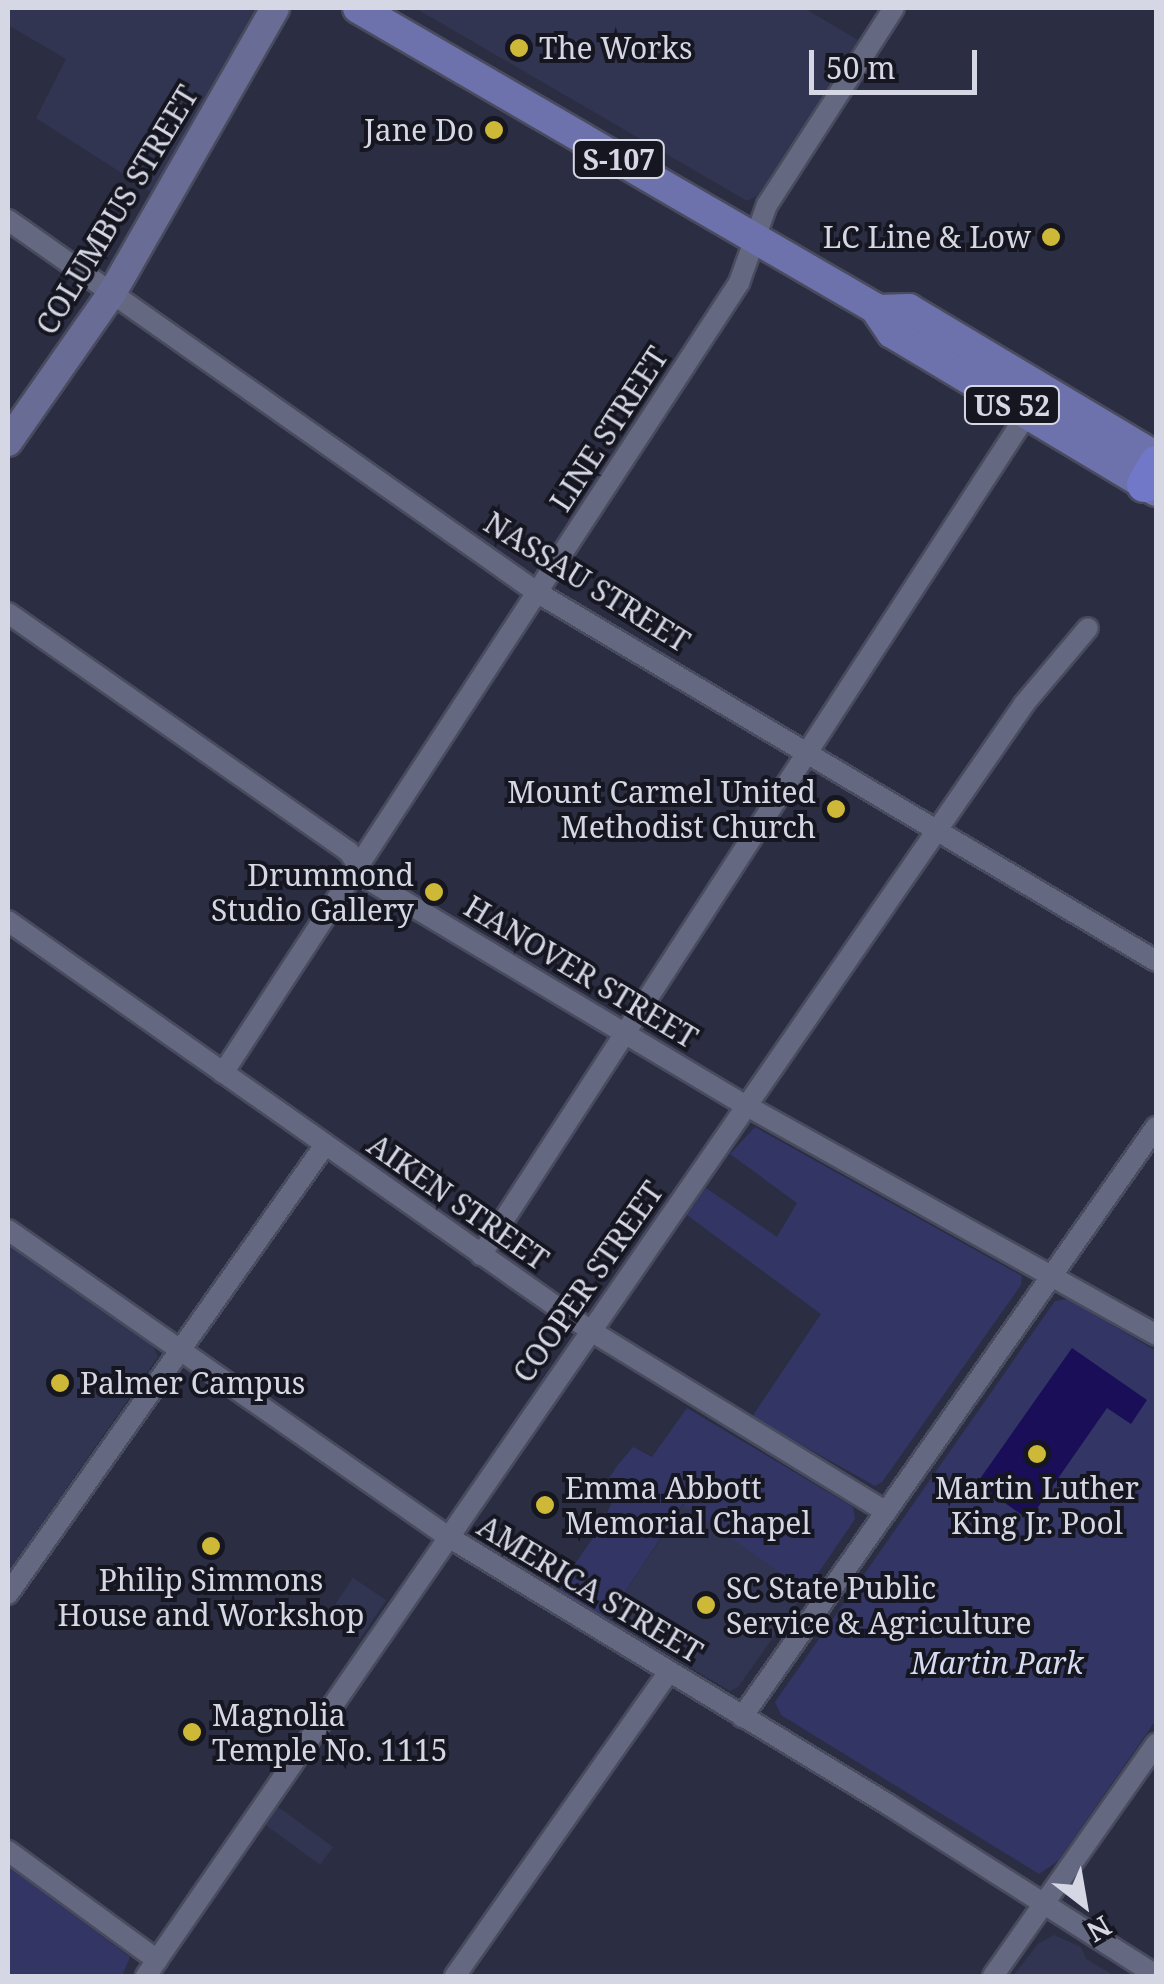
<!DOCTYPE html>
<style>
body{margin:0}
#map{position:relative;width:1164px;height:1984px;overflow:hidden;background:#2b2d43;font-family:"Noto Serif",serif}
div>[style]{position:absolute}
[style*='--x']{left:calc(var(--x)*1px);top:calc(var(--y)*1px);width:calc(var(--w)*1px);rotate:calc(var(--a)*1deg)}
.built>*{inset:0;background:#323551;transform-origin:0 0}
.green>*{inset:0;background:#333665}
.water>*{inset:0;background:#190e57}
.roads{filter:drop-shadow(2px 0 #494b5e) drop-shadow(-2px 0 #494b5e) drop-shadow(0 2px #494b5e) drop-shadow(0 -2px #494b5e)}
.street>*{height:20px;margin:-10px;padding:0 10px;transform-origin:10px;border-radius:10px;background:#656881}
.secondary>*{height:28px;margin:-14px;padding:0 14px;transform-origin:14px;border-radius:14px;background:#696d96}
.primary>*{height:30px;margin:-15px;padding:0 15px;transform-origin:15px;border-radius:15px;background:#6d72ac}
.highway>*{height:35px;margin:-17.5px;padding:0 17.5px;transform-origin:17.5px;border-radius:17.5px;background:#7278c8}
.dots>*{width:28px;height:28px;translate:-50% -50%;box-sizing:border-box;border:5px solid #151620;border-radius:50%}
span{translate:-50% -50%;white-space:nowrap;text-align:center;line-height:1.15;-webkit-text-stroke:8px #151620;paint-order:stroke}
.shield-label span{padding:2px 8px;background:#151620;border:2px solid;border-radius:8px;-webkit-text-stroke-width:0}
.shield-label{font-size:28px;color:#d5d7e5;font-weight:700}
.poi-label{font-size:30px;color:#d5d7e5}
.left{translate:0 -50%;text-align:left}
.right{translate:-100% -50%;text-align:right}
.street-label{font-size:30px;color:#d5d7e5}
.park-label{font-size:30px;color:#d7dbf1;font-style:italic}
.frame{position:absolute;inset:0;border:10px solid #d5d7e5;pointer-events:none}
.north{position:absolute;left:1034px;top:1854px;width:100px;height:100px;-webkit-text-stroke:8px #151620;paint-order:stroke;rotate:149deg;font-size:28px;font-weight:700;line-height:40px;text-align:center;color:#d5d7e5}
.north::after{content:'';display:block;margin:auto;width:35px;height:45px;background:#d5d7e5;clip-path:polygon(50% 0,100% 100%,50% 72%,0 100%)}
.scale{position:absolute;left:809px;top:50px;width:168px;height:45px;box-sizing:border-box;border:5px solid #d5d7e5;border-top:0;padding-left:12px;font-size:30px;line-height:35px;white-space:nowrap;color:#d5d7e5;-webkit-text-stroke:8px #151620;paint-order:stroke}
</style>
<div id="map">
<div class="built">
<div style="clip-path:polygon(9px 8px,256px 8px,151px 192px,36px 118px,66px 59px,8px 25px)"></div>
<div style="clip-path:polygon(415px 8px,804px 8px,858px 40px,758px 195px,747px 201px)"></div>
<div style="clip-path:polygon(8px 1244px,153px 1346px,158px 1357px,8px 1572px)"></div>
<div style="clip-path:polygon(684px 1504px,806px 1591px,738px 1687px,730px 1691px,607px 1619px)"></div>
<div style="left:353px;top:1578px;width:40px;height:47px;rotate:34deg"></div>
<div style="left:274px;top:1804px;width:73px;height:22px;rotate:36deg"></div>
<div style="clip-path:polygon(1054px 1935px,1081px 1947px,1086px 1959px,1115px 1976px,1013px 1976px,1038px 1944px)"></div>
</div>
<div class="green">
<div style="clip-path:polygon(755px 1127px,1022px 1276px,1021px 1285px,882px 1482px,875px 1486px,752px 1417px,821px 1314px,687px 1215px,706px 1188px,777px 1237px,797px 1203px,730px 1154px)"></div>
<div style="clip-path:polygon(1068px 1299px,1156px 1351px,1156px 1720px,1058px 1861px,1039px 1874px,781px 1715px,775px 1702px,1055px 1301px)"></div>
<div style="clip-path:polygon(687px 1408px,853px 1507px,855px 1519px,806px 1591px,683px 1504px,607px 1619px,558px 1589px,603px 1523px,611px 1504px,606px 1483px,617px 1466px,633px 1447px,652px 1457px)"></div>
<div style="clip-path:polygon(8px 1866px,130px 1957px,122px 1976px,8px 1976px)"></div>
</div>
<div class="water">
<div style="clip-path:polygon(1072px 1348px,1147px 1400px,1131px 1424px,1107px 1408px,1029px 1520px,977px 1483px)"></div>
</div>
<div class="roads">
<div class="street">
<div style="--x:8;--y:220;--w:648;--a:35.14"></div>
<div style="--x:538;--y:593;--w:719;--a:30.77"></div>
<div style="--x:8;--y:613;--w:416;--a:35"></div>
<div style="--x:349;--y:852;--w:32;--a:56"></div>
<div style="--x:367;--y:879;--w:443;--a:30.9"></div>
<div style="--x:747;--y:1106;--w:469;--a:29.2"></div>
<div style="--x:8;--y:921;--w:713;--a:35.12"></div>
<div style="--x:591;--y:1331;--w:346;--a:31.5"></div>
<div style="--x:223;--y:1073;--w:944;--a:-56.85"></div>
<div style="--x:739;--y:283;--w:83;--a:-70.3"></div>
<div style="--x:767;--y:205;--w:234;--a:-57.2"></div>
<div style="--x:8;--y:1230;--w:535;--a:34.88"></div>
<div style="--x:447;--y:1536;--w:517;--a:31.32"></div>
<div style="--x:889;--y:1805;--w:317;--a:32.5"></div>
<div style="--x:481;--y:1255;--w:1003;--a:-57.01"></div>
<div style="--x:8;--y:1594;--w:550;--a:-54.78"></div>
<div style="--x:742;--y:1717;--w:721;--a:-54.94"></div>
<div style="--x:8;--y:1851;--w:185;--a:36.2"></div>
<div style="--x:146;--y:1976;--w:1546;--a:-55.38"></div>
<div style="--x:1024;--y:704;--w:99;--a:-49.9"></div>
<div style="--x:455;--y:1976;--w:372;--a:-54.9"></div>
<div style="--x:993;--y:1976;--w:284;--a:-54.9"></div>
</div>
<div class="secondary">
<div style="--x:8;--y:442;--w:182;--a:-55.1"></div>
<div style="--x:112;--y:293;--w:328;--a:-60.2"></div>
</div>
<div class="primary">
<div style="--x:358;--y:8;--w:598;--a:30.13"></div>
<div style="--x:875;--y:308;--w:30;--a:56"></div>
<div style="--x:892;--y:333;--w:308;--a:30.9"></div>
<div style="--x:877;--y:310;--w:32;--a:-2"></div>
<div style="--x:909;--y:309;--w:288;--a:30.9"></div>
</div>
<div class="highway">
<div style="--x:1144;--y:484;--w:24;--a:-60"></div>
</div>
</div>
<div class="dots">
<div style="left:519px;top:48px;background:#ceb837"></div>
<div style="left:494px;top:130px;background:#ceb837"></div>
<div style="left:1051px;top:237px;background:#ceb837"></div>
<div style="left:836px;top:809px;background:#ceb837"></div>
<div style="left:434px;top:892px;background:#ceb837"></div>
<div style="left:60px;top:1383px;background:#ceb837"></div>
<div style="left:1037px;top:1454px;background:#ceb837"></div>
<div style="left:545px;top:1505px;background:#ceb837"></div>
<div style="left:211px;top:1546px;background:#ceb837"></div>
<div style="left:706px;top:1605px;background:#ceb837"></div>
<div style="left:192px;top:1732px;background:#ceb837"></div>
</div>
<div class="shield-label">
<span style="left:619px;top:159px">S-107</span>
<span style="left:1012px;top:405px">US 52</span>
</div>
<div class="poi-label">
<span class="left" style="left:539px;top:48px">The Works</span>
<span class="right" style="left:474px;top:130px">Jane Do</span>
<span class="right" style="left:1031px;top:237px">LC Line &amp; Low</span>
<span class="right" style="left:816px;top:809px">Mount Carmel United<br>Methodist Church</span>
<span class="right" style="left:414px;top:892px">Drummond<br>Studio Gallery</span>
<span class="left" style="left:80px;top:1383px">Palmer Campus</span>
<span class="left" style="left:565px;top:1505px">Emma Abbott<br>Memorial Chapel</span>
<span style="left:1037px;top:1505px">Martin Luther<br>King Jr. Pool</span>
<span style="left:211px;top:1597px">Philip Simmons<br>House and Workshop</span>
<span class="left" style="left:726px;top:1605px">SC State Public<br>Service &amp; Agriculture</span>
<span class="left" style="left:212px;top:1732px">Magnolia<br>Temple No. 1115</span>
</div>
<div class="street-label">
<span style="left:117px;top:210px;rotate:-59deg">COLUMBUS STREET</span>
<span style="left:609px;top:429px;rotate:-57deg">LINE STREET</span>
<span style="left:587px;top:582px;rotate:32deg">NASSAU STREET</span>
<span style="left:581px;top:972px;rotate:31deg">HANOVER STREET</span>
<span style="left:458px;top:1202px;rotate:35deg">AIKEN STREET</span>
<span style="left:588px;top:1282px;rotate:-55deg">COOPER STREET</span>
<span style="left:590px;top:1589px;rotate:31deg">AMERICA STREET</span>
</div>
<div class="park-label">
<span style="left:997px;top:1663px">Martin Park</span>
</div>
<div class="frame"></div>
<div class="north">N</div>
<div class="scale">50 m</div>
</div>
